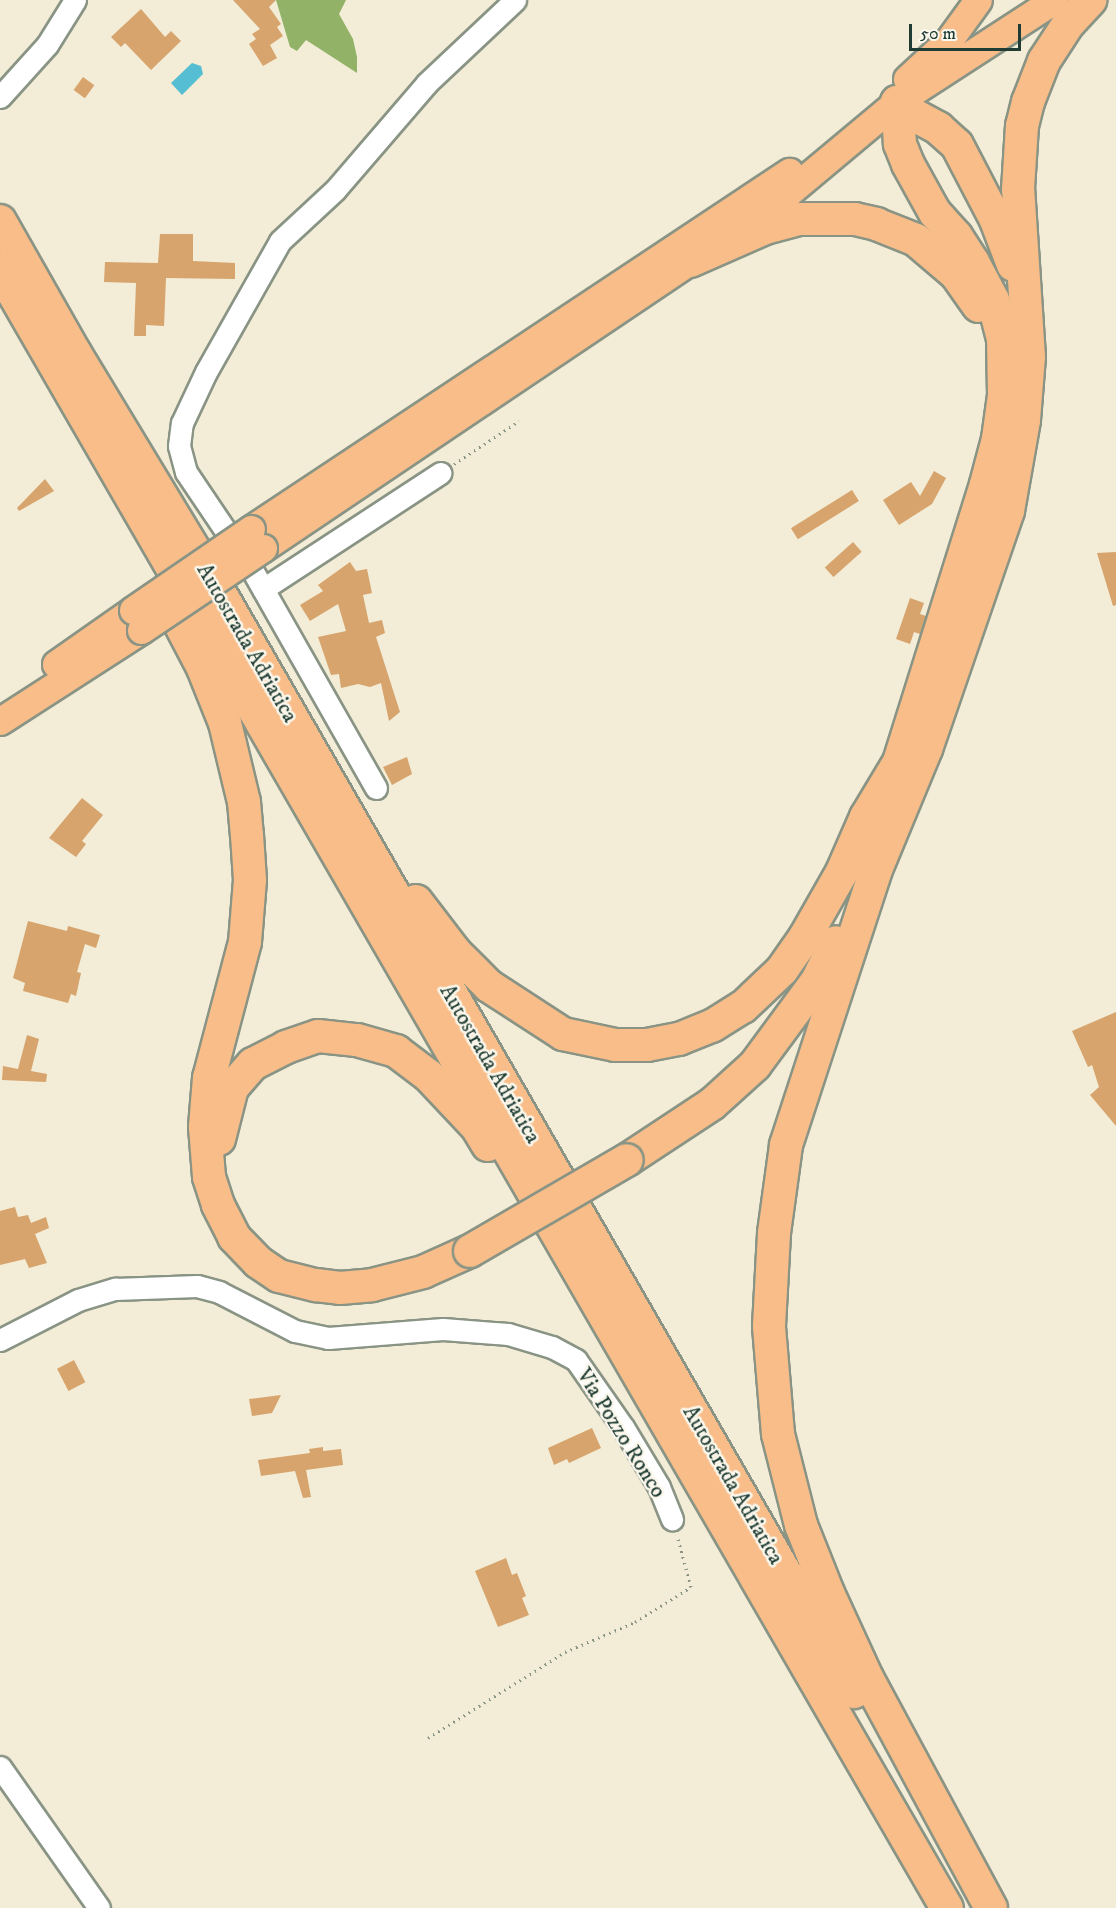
<!DOCTYPE html>
<style>
body{margin:0}
#map{position:relative;width:1116px;height:1908px;overflow:hidden;background:#f3ecd6;font-family:"IM FELL DW Pica",serif}
div>[style]{position:absolute}
[style*='--x']{left:calc(var(--x)*1px);top:calc(var(--y)*1px);width:calc(var(--w)*1px);rotate:calc(var(--a)*1deg)}
.forest>*{inset:0;background:#92b367}
.water>*{inset:0;background:#55bed2}
.building>*{inset:0;background:#d6a46c;transform-origin:0 0}
.path>*{height:3px;margin-top:-1.5px;transform-origin:0;background:repeating-linear-gradient(90deg,#899485 0 1.5px,transparent 0 6px)}
.roads{filter:drop-shadow(2px 0 #899485) drop-shadow(-2px 0 #899485) drop-shadow(0 2px #899485) drop-shadow(0 -2px #899485)}
.minor>*{height:21px;margin:-10.5px;padding:0 10.5px;transform-origin:10.5px;border-radius:10.5px;background:#fff}
.major>*{height:27px;margin:-13.5px;padding:0 13.5px;transform-origin:13.5px;border-radius:13.5px;background:#f8bd89}
.highway>*{height:32px;margin:-16px;padding:0 16px;transform-origin:16px;border-radius:16px;background:#f8bd89}
.bridges{filter:drop-shadow(2px 0 #899485) drop-shadow(-2px 0 #899485) drop-shadow(0 2px #899485) drop-shadow(0 -2px #899485)}
.major-bridge>*{height:27px;margin:-13.5px;padding:0 13.5px;transform-origin:13.5px;border-radius:13.5px;background:#f8bd89}
.highway-bridge>*{height:32px;margin:-16px;padding:0 16px;transform-origin:16px;border-radius:16px;background:#f8bd89}
span{translate:-50% -50%;white-space:nowrap;text-align:center;line-height:1.15;-webkit-text-stroke:5px #fbf7ec;paint-order:stroke}
.street-label{font-size:22px;color:#1f3d34}
.scale{position:absolute;left:909px;top:24px;width:112px;height:27px;box-sizing:border-box;border:3px solid #1f3d34;border-top:0;padding-left:8px;font-size:18px;line-height:21px;white-space:nowrap;color:#1f3d34;-webkit-text-stroke:4px #fbf7ec;paint-order:stroke}
</style>
<div id="map">
<div class="forest">
<div style="clip-path:polygon(276px 0,346px 0,339px 14px,353px 39px,357px 57px,357px 73px,306px 40px,297px 51px,290px 47px)"></div>
</div>
<div class="water">
<div style="clip-path:polygon(192px 63px,201px 66px,203px 74px,182px 95px,171px 83px)"></div>
</div>
<div class="building">
<div style="clip-path:polygon(233px 0,276px 0,269px 7px,281px 24px,277px 27px,283px 36px,270px 45px,277px 58px,263px 66px,249px 44px,256px 39px,252px 34px,260px 29px)"></div>
<div style="clip-path:polygon(141px 9px,165px 37px,171px 31px,181px 41px,151px 70px,125px 43px,121px 47px,111px 37px)"></div>
<div style="left:83px;top:77px;width:14px;height:16px;rotate:36deg"></div>
<div style="clip-path:polygon(160px 234px,193px 234px,193px 261px,235px 263px,235px 279px,166px 278px,164px 326px,146px 325px,146px 336px,134px 336px,136px 283px,104px 282px,105px 262px,158px 263px)"></div>
<div style="clip-path:polygon(934px 471px,946px 478px,932px 504px,899px 525px,883px 500px,911px 482px,920px 496px)"></div>
<div style="clip-path:polygon(45px 479px,54px 491px,19px 511px,17px 508px)"></div>
<div style="left:852px;top:490px;width:13px;height:72px;rotate:58deg"></div>
<div style="left:853px;top:542px;width:13px;height:38px;rotate:48deg"></div>
<div style="clip-path:polygon(1116px 552px,1116px 605px,1113px 606px,1097px 553px)"></div>
<div style="clip-path:polygon(350px 562px,356px 571px,367px 569px,372px 593px,363px 595px,369px 623px,382px 620px,385px 633px,376px 637px,400px 712px,389px 721px,381px 683px,370px 687px,358px 684px,341px 688px,339px 674px,331px 675px,318px 637px,346px 631px,338px 604px,310px 621px,300px 605px,323px 591px,318px 585px)"></div>
<div style="clip-path:polygon(910px 598px,924px 603px,920px 614px,926px 616px,920px 634px,914px 632px,910px 644px,896px 639px)"></div>
<div style="clip-path:polygon(407px 757px,412px 774px,392px 785px,383px 767px)"></div>
<div style="clip-path:polygon(82px 798px,103px 815px,82px 841px,86px 844px,76px 857px,49px 838px)"></div>
<div style="clip-path:polygon(28px 921px,67px 931px,68px 926px,100px 935px,96px 948px,85px 944px,77px 972px,81px 973px,76px 996px,71px 994px,68px 1003px,23px 991px,25px 983px,13px 978px)"></div>
<div style="clip-path:polygon(1116px 1012px,1116px 1126px,1090px 1095px,1099px 1087px,1092px 1065px,1088px 1067px,1072px 1031px)"></div>
<div style="clip-path:polygon(27px 1035px,39px 1039px,31px 1071px,47px 1074px,46px 1082px,2px 1080px,3px 1066px,18px 1069px)"></div>
<div style="clip-path:polygon(15px 1207px,18px 1217px,28px 1215px,31px 1223px,46px 1217px,49px 1228px,35px 1234px,47px 1263px,29px 1268px,25px 1259px,0 1265px,0 1211px)"></div>
<div style="left:74px;top:1360px;width:25px;height:19px;rotate:63deg"></div>
<div style="clip-path:polygon(281px 1395px,272px 1413px,252px 1416px,249px 1399px)"></div>
<div style="clip-path:polygon(592px 1428px,601px 1448px,569px 1463px,567px 1459px,554px 1465px,548px 1448px)"></div>
<div style="clip-path:polygon(323px 1447px,323px 1451px,341px 1449px,343px 1465px,306px 1470px,311px 1497px,303px 1498px,295px 1471px,261px 1476px,258px 1460px,310px 1453px,309px 1449px)"></div>
<div style="clip-path:polygon(506px 1558px,512px 1575px,517px 1573px,526px 1596px,522px 1598px,529px 1615px,498px 1627px,475px 1571px)"></div>
</div>
<div class="path">
<div style="--x:454;--y:464;--w:78;--a:-33.5"></div>
<div style="--x:428;--y:1738;--w:162;--a:-32.1"></div>
<div style="--x:565;--y:1652;--w:76;--a:-23.2"></div>
<div style="--x:635;--y:1622;--w:66;--a:-32"></div>
<div style="--x:691;--y:1587;--w:54;--a:-105.1"></div>
</div>
<div class="roads">
<div class="minor">
<div style="--x:0;--y:97;--w:70;--a:-47.9"></div>
<div style="--x:47;--y:45;--w:53;--a:-58.1"></div>
<div style="--x:263;--y:589;--w:212;--a:-33.2"></div>
<div style="--x:376;--y:788;--w:251;--a:-119.6"></div>
<div style="--x:252;--y:570;--w:118;--a:-124"></div>
<div style="--x:186;--y:472;--w:27;--a:-105"></div>
<div style="--x:179;--y:446;--w:23;--a:-83"></div>
<div style="--x:182;--y:423;--w:56;--a:-64.8"></div>
<div style="--x:206;--y:372;--w:150;--a:-60.5"></div>
<div style="--x:280;--y:241;--w:75;--a:-42.8"></div>
<div style="--x:335;--y:190;--w:141;--a:-49.3"></div>
<div style="--x:427;--y:83;--w:121;--a:-43.3"></div>
<div style="--x:0;--y:1340;--w:88;--a:-27.1"></div>
<div style="--x:78;--y:1300;--w:39;--a:-17"></div>
<div style="--x:115;--y:1289;--w:82;--a:-2.1"></div>
<div style="--x:197;--y:1286;--w:23;--a:15"></div>
<div style="--x:219;--y:1292;--w:85;--a:27.2"></div>
<div style="--x:295;--y:1331;--w:34;--a:12"></div>
<div style="--x:328;--y:1338;--w:115;--a:-4.5"></div>
<div style="--x:443;--y:1329;--w:65;--a:4.4"></div>
<div style="--x:508;--y:1334;--w:46;--a:16.5"></div>
<div style="--x:552;--y:1347;--w:27;--a:28"></div>
<div style="--x:576;--y:1360;--w:82;--a:55"></div>
<div style="--x:623;--y:1427;--w:70;--a:59"></div>
<div style="--x:659;--y:1487;--w:35;--a:68"></div>
<div style="--x:0;--y:1767;--w:172;--a:54.9"></div>
</div>
<div class="major">
<div style="--x:907;--y:79;--w:57;--a:-42.9"></div>
<div style="--x:949;--y:40;--w:49;--a:-54.1"></div>
<div style="--x:251;--y:529;--w:646;--a:-33.57"></div>
<div style="--x:263;--y:548;--w:618;--a:-33.92"></div>
<div style="--x:776;--y:203;--w:158;--a:-39.9"></div>
<div style="--x:897;--y:102;--w:187;--a:-33"></div>
<div style="--x:56;--y:664;--w:94;--a:-35"></div>
<div style="--x:0;--y:721;--w:168;--a:-32.8"></div>
</div>
<div class="highway">
<div style="--x:897;--y:102;--w:19;--a:39"></div>
<div style="--x:912;--y:114;--w:30;--a:28"></div>
<div style="--x:938;--y:128;--w:25;--a:42"></div>
<div style="--x:957;--y:145;--w:85;--a:62.5"></div>
<div style="--x:996;--y:220;--w:48;--a:69.3"></div>
<div style="--x:0;--y:221;--w:152;--a:60.4"></div>
<div style="--x:75;--y:353;--w:272;--a:58.8"></div>
<div style="--x:216;--y:586;--w:1277;--a:60.02"></div>
<div style="--x:690;--y:261;--w:82;--a:-23.7"></div>
<div style="--x:765;--y:228;--w:35;--a:-15"></div>
<div style="--x:799;--y:219;--w:56;--a:0"></div>
<div style="--x:855;--y:219;--w:22;--a:13"></div>
<div style="--x:876;--y:224;--w:43;--a:21.8"></div>
<div style="--x:916;--y:240;--w:52;--a:40.4"></div>
<div style="--x:956;--y:274;--w:39;--a:55"></div>
<div style="--x:0;--y:270;--w:1892;--a:59.97"></div>
<div style="--x:167;--y:599;--w:78;--a:62.4"></div>
<div style="--x:203;--y:668;--w:59;--a:68.2"></div>
<div style="--x:225;--y:723;--w:81;--a:76.5"></div>
<div style="--x:244;--y:802;--w:33;--a:85"></div>
<div style="--x:247;--y:835;--w:45;--a:86.2"></div>
<div style="--x:250;--y:880;--w:62;--a:94.6"></div>
<div style="--x:245;--y:942;--w:141;--a:104.8"></div>
<div style="--x:209;--y:1078;--w:49;--a:94.7"></div>
<div style="--x:205;--y:1127;--w:50;--a:85.4"></div>
<div style="--x:209;--y:1177;--w:29;--a:72"></div>
<div style="--x:218;--y:1205;--w:36;--a:63"></div>
<div style="--x:234;--y:1237;--w:35;--a:46"></div>
<div style="--x:258;--y:1262;--w:25;--a:34"></div>
<div style="--x:279;--y:1276;--w:38;--a:14"></div>
<div style="--x:316;--y:1285;--w:24;--a:7"></div>
<div style="--x:340;--y:1288;--w:32;--a:-5"></div>
<div style="--x:372;--y:1285;--w:53;--a:-14.3"></div>
<div style="--x:423;--y:1272;--w:51;--a:-24.1"></div>
<div style="--x:416;--y:901;--w:64;--a:52.6"></div>
<div style="--x:455;--y:952;--w:48;--a:45"></div>
<div style="--x:489;--y:986;--w:88;--a:33"></div>
<div style="--x:563;--y:1034;--w:53;--a:11.9"></div>
<div style="--x:615;--y:1045;--w:32;--a:0"></div>
<div style="--x:647;--y:1045;--w:33;--a:-11"></div>
<div style="--x:679;--y:1039;--w:35;--a:-22"></div>
<div style="--x:712;--y:1026;--w:36;--a:-32"></div>
<div style="--x:743;--y:1007;--w:54;--a:-43.5"></div>
<div style="--x:782;--y:970;--w:40;--a:-55.1"></div>
<div style="--x:805;--y:937;--w:75;--a:-60.4"></div>
<div style="--x:842;--y:872;--w:60;--a:-66.4"></div>
<div style="--x:866;--y:817;--w:64;--a:-59"></div>
<div style="--x:899;--y:762;--w:291;--a:-72.6"></div>
<div style="--x:986;--y:484;--w:47;--a:-75.1"></div>
<div style="--x:998;--y:439;--w:44;--a:-82.2"></div>
<div style="--x:1004;--y:395;--w:56;--a:-91"></div>
<div style="--x:1003;--y:339;--w:40;--a:-104.4"></div>
<div style="--x:993;--y:300;--w:43;--a:-117.8"></div>
<div style="--x:973;--y:262;--w:31;--a:-123"></div>
<div style="--x:956;--y:236;--w:31;--a:-132"></div>
<div style="--x:935;--y:213;--w:56;--a:-118.9"></div>
<div style="--x:908;--y:164;--w:22;--a:-112"></div>
<div style="--x:900;--y:144;--w:42;--a:-94.1"></div>
<div style="--x:219;--y:1139;--w:53;--a:-75.7"></div>
<div style="--x:232;--y:1088;--w:32;--a:-49"></div>
<div style="--x:253;--y:1064;--w:37;--a:-27"></div>
<div style="--x:286;--y:1047;--w:34;--a:-19"></div>
<div style="--x:318;--y:1036;--w:39;--a:6"></div>
<div style="--x:357;--y:1040;--w:41;--a:15.8"></div>
<div style="--x:396;--y:1051;--w:41;--a:37.1"></div>
<div style="--x:429;--y:1076;--w:70;--a:46.7"></div>
<div style="--x:477;--y:1127;--w:21;--a:59"></div>
<div style="--x:627;--y:1160;--w:102;--a:-33.4"></div>
<div style="--x:712;--y:1104;--w:58;--a:-42.2"></div>
<div style="--x:755;--y:1065;--w:104;--a:-53.6"></div>
<div style="--x:817;--y:981;--w:43;--a:-64"></div>
<div style="--x:991;--y:1908;--w:259;--a:-118.3"></div>
<div style="--x:868;--y:1680;--w:96;--a:-114.7"></div>
<div style="--x:828;--y:1593;--w:73;--a:-111.7"></div>
<div style="--x:801;--y:1525;--w:94;--a:-104.2"></div>
<div style="--x:778;--y:1434;--w:108;--a:-94.8"></div>
<div style="--x:769;--y:1326;--w:93;--a:-86.9"></div>
<div style="--x:774;--y:1233;--w:89;--a:-82.2"></div>
<div style="--x:786;--y:1145;--w:287;--a:-71.9"></div>
<div style="--x:875;--y:872;--w:133;--a:-67.5"></div>
<div style="--x:926;--y:749;--w:252;--a:-71"></div>
<div style="--x:1008;--y:511;--w:92;--a:-80"></div>
<div style="--x:1024;--y:420;--w:63;--a:-85.5"></div>
<div style="--x:1029;--y:357;--w:168;--a:-93.7"></div>
<div style="--x:1018;--y:189;--w:63;--a:-86.4"></div>
<div style="--x:1022;--y:126;--w:25;--a:-76"></div>
<div style="--x:1028;--y:102;--w:44;--a:-68.7"></div>
<div style="--x:1044;--y:61;--w:44;--a:-57"></div>
<div style="--x:1068;--y:24;--w:33;--a:-47"></div>
</div>
</div>
<div class="bridges">
<div class="major-bridge">
<div style="--x:133;--y:610;--w:143;--a:-34.5"></div>
<div style="--x:141;--y:630;--w:147;--a:-33.9"></div>
</div>
<div class="highway-bridge">
<div style="--x:470;--y:1251;--w:181;--a:-30.1"></div>
</div>
</div>
<div class="street-label">
<span style="left:247px;top:643px;rotate:60deg">Autostrada Adriatica</span>
<span style="left:490px;top:1064px;rotate:60deg">Autostrada Adriatica</span>
<span style="left:621px;top:1433px;rotate:58deg">Via Pozzo Ronco</span>
<span style="left:733px;top:1485px;rotate:60deg">Autostrada Adriatica</span>
</div>
<div class="scale">50 m</div>
</div>
